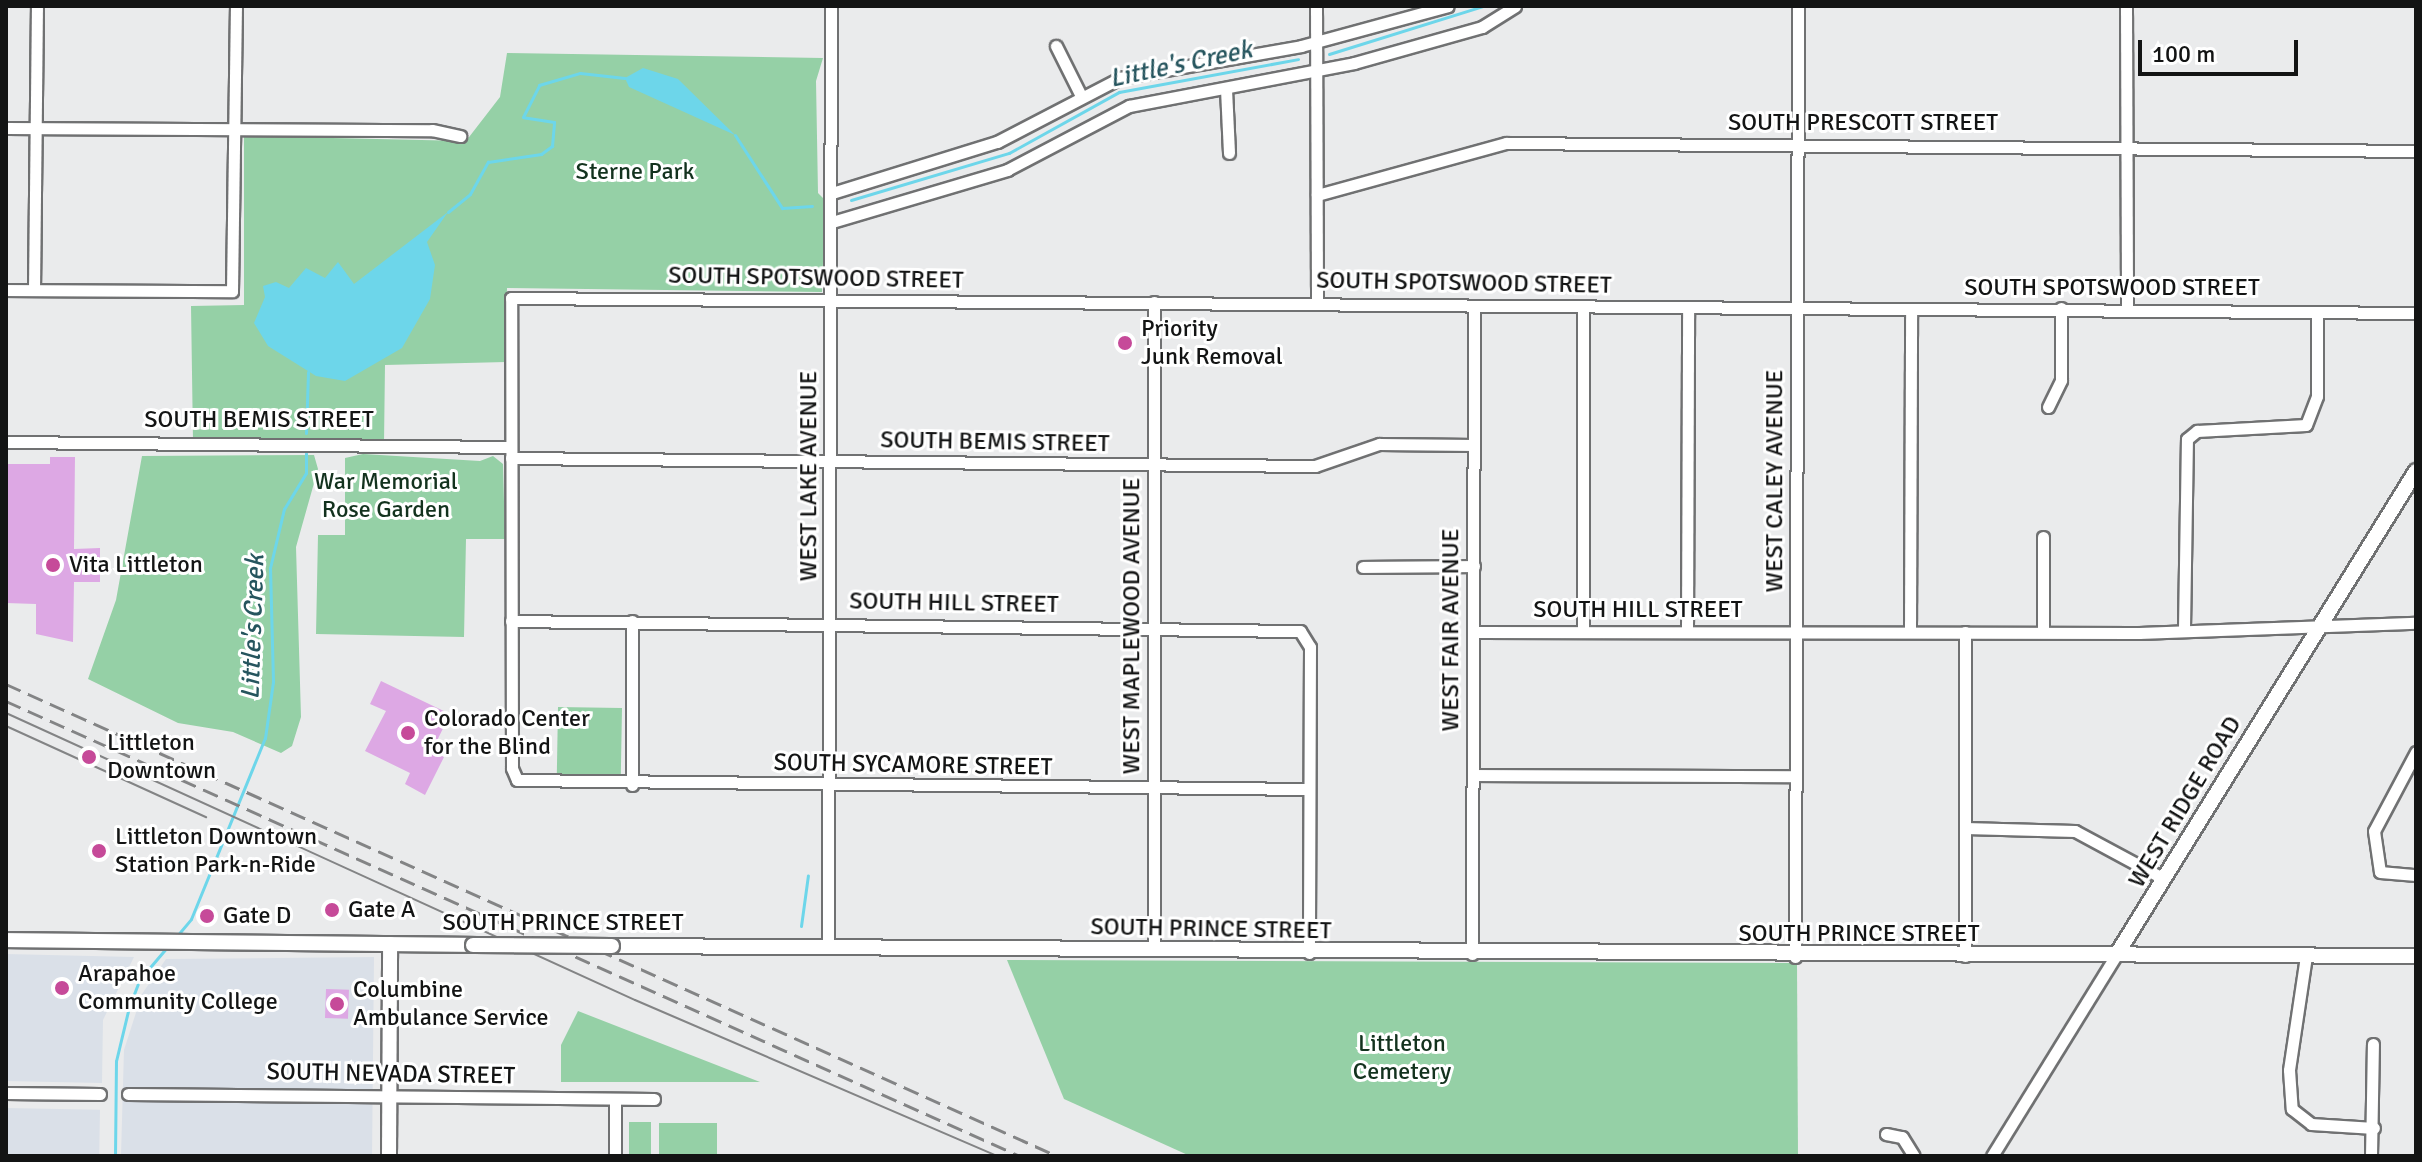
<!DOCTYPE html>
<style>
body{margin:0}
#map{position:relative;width:2422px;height:1162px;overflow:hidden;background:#eaebec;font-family:Signika,sans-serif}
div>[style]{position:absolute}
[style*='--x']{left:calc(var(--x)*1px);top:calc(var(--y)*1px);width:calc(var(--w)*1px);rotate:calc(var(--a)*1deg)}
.built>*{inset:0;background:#dae0e8;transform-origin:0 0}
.green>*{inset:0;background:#95d0a6;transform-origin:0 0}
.water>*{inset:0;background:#6dd6ea}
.stream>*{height:3px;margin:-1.5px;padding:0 1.5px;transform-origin:1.5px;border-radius:1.5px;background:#6dd6ea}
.building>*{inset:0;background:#dda8e4;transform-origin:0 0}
.roads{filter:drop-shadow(2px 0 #707172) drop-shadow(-2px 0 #707172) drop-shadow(0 2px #707172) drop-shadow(0 -2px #707172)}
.minor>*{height:11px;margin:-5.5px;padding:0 5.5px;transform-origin:5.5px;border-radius:5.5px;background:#fff}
.tertiary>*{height:14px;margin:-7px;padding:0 7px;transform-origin:7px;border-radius:7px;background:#fff}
.tram>*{height:2px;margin:-1px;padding:0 1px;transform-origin:1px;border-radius:1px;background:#838485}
.rail>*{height:3px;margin-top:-1.5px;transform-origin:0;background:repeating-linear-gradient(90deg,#838485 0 16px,transparent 0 24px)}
.bridges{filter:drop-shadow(2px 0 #707172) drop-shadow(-2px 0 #707172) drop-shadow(0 2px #707172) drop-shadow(0 -2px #707172)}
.tertiary-bridge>*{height:14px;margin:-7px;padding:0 7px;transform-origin:7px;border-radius:7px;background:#fff}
.dots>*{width:22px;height:22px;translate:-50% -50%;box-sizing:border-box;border:4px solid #fff;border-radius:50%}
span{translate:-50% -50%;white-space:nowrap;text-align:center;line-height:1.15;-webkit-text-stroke:6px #fff;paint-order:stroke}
.street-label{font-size:24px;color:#131414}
.park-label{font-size:24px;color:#13321e}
.poi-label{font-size:24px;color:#131414}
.left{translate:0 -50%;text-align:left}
.water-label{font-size:26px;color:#26555e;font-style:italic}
.frame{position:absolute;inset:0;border:8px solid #131414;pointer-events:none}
.scale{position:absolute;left:2138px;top:40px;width:160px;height:36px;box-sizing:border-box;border:4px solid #131414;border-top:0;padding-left:10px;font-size:24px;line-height:28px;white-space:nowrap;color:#131414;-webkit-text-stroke:6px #fff;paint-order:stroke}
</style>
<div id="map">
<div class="built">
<div style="clip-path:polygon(6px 954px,134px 957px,103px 1020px,102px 1083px,6px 1081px)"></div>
<div style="clip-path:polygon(374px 957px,372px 1156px,121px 1156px,124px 1050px,142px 994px,166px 959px)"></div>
<div style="left:6px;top:1108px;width:94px;height:48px;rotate:1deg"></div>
</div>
<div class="green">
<div style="clip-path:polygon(507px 53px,823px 58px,816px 81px,818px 193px,825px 200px,822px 292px,507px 288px,506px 362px,385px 365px,384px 443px,193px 441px,191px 306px,244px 305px,244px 136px,466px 141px,500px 97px)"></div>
<div style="clip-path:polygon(363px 454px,480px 461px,493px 456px,503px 464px,505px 539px,466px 539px,464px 637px,316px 634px,318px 535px,345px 535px,345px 458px)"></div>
<div style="clip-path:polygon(314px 455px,318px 469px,296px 547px,301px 717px,292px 746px,281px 753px,233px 732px,178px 723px,88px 679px,116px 600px,142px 456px)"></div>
<div style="left:558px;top:707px;width:64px;height:67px;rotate:1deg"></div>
<div style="clip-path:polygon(1007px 960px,1797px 963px,1798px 1156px,1190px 1156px,1064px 1099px)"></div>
<div style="clip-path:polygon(578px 1011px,760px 1082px,561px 1082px,561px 1045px)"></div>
<div style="left:629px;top:1122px;width:22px;height:34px"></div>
<div style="left:659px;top:1123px;width:58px;height:33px"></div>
</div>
<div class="water">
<div style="clip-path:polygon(643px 68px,678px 79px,735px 135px,629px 87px,625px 78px)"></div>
<div style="clip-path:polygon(448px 212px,427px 242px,435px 265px,430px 299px,402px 348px,345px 381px,316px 376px,268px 346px,254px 323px,265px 297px,263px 286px,276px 282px,289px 288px,306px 268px,325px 278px,338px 262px,354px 284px)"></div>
</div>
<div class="stream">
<div style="--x:1329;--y:54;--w:161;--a:-17.3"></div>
<div style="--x:735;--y:135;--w:87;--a:57.2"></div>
<div style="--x:782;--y:208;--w:30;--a:-4"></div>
<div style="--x:851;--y:200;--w:165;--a:-16.6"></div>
<div style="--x:1009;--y:153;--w:126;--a:-29"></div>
<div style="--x:1119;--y:92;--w:182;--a:-10.4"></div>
<div style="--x:448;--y:212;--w:28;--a:-39"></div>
<div style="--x:470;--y:194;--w:37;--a:-61"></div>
<div style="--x:488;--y:162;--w:54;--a:-8.6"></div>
<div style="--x:541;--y:154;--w:14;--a:-36"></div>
<div style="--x:552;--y:146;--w:24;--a:-85"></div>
<div style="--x:554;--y:122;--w:31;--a:-171"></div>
<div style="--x:523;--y:117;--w:36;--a:-63"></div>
<div style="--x:539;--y:85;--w:43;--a:-16.3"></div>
<div style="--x:580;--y:73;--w:45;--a:6.3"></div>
<div style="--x:306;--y:433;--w:61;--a:-88.1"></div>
<div style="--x:801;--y:926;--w:51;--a:-82.2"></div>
<div style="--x:176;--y:937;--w:23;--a:-50"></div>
<div style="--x:191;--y:919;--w:196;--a:-67.8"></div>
<div style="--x:265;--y:738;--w:57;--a:-81.9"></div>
<div style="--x:273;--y:682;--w:114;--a:-91.5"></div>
<div style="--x:270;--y:568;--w:61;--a:-76.7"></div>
<div style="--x:284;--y:509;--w:42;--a:-58.6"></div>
<div style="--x:306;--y:473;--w:20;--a:-90"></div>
<div style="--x:115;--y:1156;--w:95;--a:-89.4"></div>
<div style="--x:116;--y:1061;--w:56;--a:-76.5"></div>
<div style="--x:129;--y:1007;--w:30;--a:-69"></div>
<div style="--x:140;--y:979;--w:43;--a:-49.7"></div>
</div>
<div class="building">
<div style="clip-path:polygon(50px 457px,75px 457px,74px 549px,100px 548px,100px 582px,74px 582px,73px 642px,36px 634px,36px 604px,6px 603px,6px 464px,50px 464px)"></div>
<div style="clip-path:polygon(381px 681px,450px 714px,432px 751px,444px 757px,425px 795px,405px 784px,410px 773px,365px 751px,386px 711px,370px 704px)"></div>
<div style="left:326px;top:989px;width:23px;height:29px;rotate:2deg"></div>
</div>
<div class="roads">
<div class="minor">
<div style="--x:1316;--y:6;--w:297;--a:89.8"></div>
<div style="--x:2126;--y:6;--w:302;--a:89.8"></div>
<div style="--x:1056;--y:46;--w:56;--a:63.4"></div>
<div style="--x:1226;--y:89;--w:64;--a:87.3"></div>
<div style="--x:6;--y:128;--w:426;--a:0.3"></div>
<div style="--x:432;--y:130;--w:29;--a:12"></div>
<div style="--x:832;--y:193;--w:173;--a:-17.2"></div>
<div style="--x:997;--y:142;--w:139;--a:-27.5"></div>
<div style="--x:1120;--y:78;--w:184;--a:-10"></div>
<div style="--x:1301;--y:46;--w:152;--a:-15.2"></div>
<div style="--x:1317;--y:195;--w:196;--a:-15.4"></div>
<div style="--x:1506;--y:143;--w:910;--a:0.5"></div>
<div style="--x:832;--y:222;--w:183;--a:-16.5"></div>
<div style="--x:1007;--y:170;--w:138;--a:-27.7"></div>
<div style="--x:1129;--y:106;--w:229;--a:-10.8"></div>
<div style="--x:1354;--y:63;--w:133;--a:-15.7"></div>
<div style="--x:1482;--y:27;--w:39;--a:-32"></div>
<div style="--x:6;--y:290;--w:226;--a:0.3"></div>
<div style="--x:232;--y:291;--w:285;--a:-89.2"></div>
<div style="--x:34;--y:290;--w:284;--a:-89.4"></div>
<div style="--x:1154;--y:302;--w:648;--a:90"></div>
<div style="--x:1583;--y:307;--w:325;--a:90"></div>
<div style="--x:2048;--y:407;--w:30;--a:-64"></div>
<div style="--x:2061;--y:380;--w:72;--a:-90"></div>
<div style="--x:6;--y:442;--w:505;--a:0.57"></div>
<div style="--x:511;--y:458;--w:804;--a:0.57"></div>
<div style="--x:1315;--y:466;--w:68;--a:-19"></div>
<div style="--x:1379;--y:444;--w:95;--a:0.6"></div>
<div style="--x:2043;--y:537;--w:95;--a:90"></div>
<div style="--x:1363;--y:567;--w:111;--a:-0.5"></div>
<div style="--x:511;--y:621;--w:789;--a:0.73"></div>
<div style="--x:1300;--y:631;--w:19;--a:58"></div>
<div style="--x:1310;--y:647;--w:306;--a:90.2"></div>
<div style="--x:2184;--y:628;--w:189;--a:-89.1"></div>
<div style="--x:2187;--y:439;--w:13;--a:-39"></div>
<div style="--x:2197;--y:431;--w:109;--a:-3.2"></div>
<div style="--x:2306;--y:425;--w:31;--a:-69"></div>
<div style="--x:2317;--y:396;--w:84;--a:-90"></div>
<div style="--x:1474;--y:632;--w:665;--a:0.09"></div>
<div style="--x:2139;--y:633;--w:277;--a:-2.1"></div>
<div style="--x:1687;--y:632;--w:324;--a:-89.8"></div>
<div style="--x:1910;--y:632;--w:322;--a:-89.8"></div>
<div style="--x:1965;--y:632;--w:324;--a:90"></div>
<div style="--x:2416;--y:752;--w:89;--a:118"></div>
<div style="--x:2374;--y:831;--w:41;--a:81.7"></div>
<div style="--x:2380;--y:872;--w:36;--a:5"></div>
<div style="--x:1473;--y:775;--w:323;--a:0.2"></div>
<div style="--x:632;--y:785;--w:164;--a:-90"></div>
<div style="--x:1309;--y:789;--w:792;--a:-179.35"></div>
<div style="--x:517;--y:780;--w:13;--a:-113"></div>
<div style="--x:512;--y:768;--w:470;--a:-90.1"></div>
<div style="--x:511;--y:298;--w:1905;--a:0.45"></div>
<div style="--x:1965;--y:828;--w:110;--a:1.6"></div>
<div style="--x:2075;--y:831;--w:101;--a:28.3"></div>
<div style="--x:828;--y:946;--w:940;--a:-89.82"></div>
<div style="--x:1472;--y:954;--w:648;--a:-89.82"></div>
<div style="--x:2306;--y:956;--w:115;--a:98.5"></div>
<div style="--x:2289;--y:1070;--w:39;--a:86"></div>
<div style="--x:2292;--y:1109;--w:24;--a:38"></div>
<div style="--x:2311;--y:1124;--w:63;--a:3.6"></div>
<div style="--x:1795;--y:957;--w:951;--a:-89.82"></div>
<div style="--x:6;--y:1093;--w:94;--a:0.6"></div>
<div style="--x:128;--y:1094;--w:526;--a:0.54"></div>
<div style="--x:1886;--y:1134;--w:16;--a:11"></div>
<div style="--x:1902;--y:1137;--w:22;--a:58"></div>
<div style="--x:615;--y:1156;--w:57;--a:-90"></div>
<div style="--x:1992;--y:1156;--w:238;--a:-58.3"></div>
<div style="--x:2371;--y:1156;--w:112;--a:-89"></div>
</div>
<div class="tertiary">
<div style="--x:6;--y:940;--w:467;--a:0.6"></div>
<div style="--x:612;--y:946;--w:1804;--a:0.32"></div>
<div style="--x:2117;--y:954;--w:568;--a:-58.24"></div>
<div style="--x:389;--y:1156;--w:212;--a:-89.7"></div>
</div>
</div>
<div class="tram">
<div style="--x:6;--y:713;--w:691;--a:24.53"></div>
<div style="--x:635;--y:1000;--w:394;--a:23.3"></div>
<div style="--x:6;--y:726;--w:220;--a:24.5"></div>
</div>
<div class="rail">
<div style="--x:6;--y:684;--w:1152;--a:24.18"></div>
<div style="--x:6;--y:701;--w:1111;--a:24.17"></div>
</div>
<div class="bridges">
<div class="tertiary-bridge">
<div style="--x:473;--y:945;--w:139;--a:0.4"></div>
</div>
</div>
<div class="dots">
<div style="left:1125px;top:343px;background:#c64a99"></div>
<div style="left:53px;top:565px;background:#c64a99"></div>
<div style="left:408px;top:733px;background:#c64a99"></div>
<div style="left:89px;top:757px;background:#c64a99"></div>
<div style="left:99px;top:851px;background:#c64a99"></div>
<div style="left:332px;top:910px;background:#c64a99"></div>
<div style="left:207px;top:916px;background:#c64a99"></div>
<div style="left:62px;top:988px;background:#c64a99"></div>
<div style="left:337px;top:1004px;background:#c64a99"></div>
</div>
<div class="street-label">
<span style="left:1863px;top:123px">SOUTH PRESCOTT STREET</span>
<span style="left:816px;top:278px;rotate:1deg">SOUTH SPOTSWOOD STREET</span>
<span style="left:1464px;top:283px;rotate:1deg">SOUTH SPOTSWOOD STREET</span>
<span style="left:2112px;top:288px">SOUTH SPOTSWOOD STREET</span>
<span style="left:259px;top:420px">SOUTH BEMIS STREET</span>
<span style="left:995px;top:442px;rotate:1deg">SOUTH BEMIS STREET</span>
<span style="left:809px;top:476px;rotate:-90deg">WEST LAKE AVENUE</span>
<span style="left:1775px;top:481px;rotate:-90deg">WEST CALEY AVENUE</span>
<span style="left:954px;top:603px;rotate:1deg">SOUTH HILL STREET</span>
<span style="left:1638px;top:610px">SOUTH HILL STREET</span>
<span style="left:1132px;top:626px;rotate:-90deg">WEST MAPLEWOOD AVENUE</span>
<span style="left:1451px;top:630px;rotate:-90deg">WEST FAIR AVENUE</span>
<span style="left:913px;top:765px;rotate:1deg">SOUTH SYCAMORE STREET</span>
<span style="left:2185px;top:802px;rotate:-59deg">WEST RIDGE ROAD</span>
<span style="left:563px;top:923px">SOUTH PRINCE STREET</span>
<span style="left:1211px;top:929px;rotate:1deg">SOUTH PRINCE STREET</span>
<span style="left:1859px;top:934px">SOUTH PRINCE STREET</span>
<span style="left:391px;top:1074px;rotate:1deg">SOUTH NEVADA STREET</span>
</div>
<div class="park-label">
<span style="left:635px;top:172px">Sterne Park</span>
<span style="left:386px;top:496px">War Memorial<br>Rose Garden</span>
<span style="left:1402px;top:1058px">Littleton<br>Cemetery</span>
</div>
<div class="poi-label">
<span class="left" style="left:1141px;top:343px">Priority<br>Junk Removal</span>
<span class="left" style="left:69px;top:565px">Vita Littleton</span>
<span class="left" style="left:424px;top:733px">Colorado Center<br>for the Blind</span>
<span class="left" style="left:107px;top:757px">Littleton<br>Downtown</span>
<span class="left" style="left:115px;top:851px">Littleton Downtown<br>Station Park-n-Ride</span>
<span class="left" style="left:348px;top:910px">Gate A</span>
<span class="left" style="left:223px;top:916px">Gate D</span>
<span class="left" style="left:78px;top:988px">Arapahoe<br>Community College</span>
<span class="left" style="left:353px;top:1004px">Columbine<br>Ambulance Service</span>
</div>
<div class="water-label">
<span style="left:1181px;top:65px;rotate:-12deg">Little's Creek</span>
<span style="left:254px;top:627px;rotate:-88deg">Little's Creek</span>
</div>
<div class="frame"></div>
<div class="scale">100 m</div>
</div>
